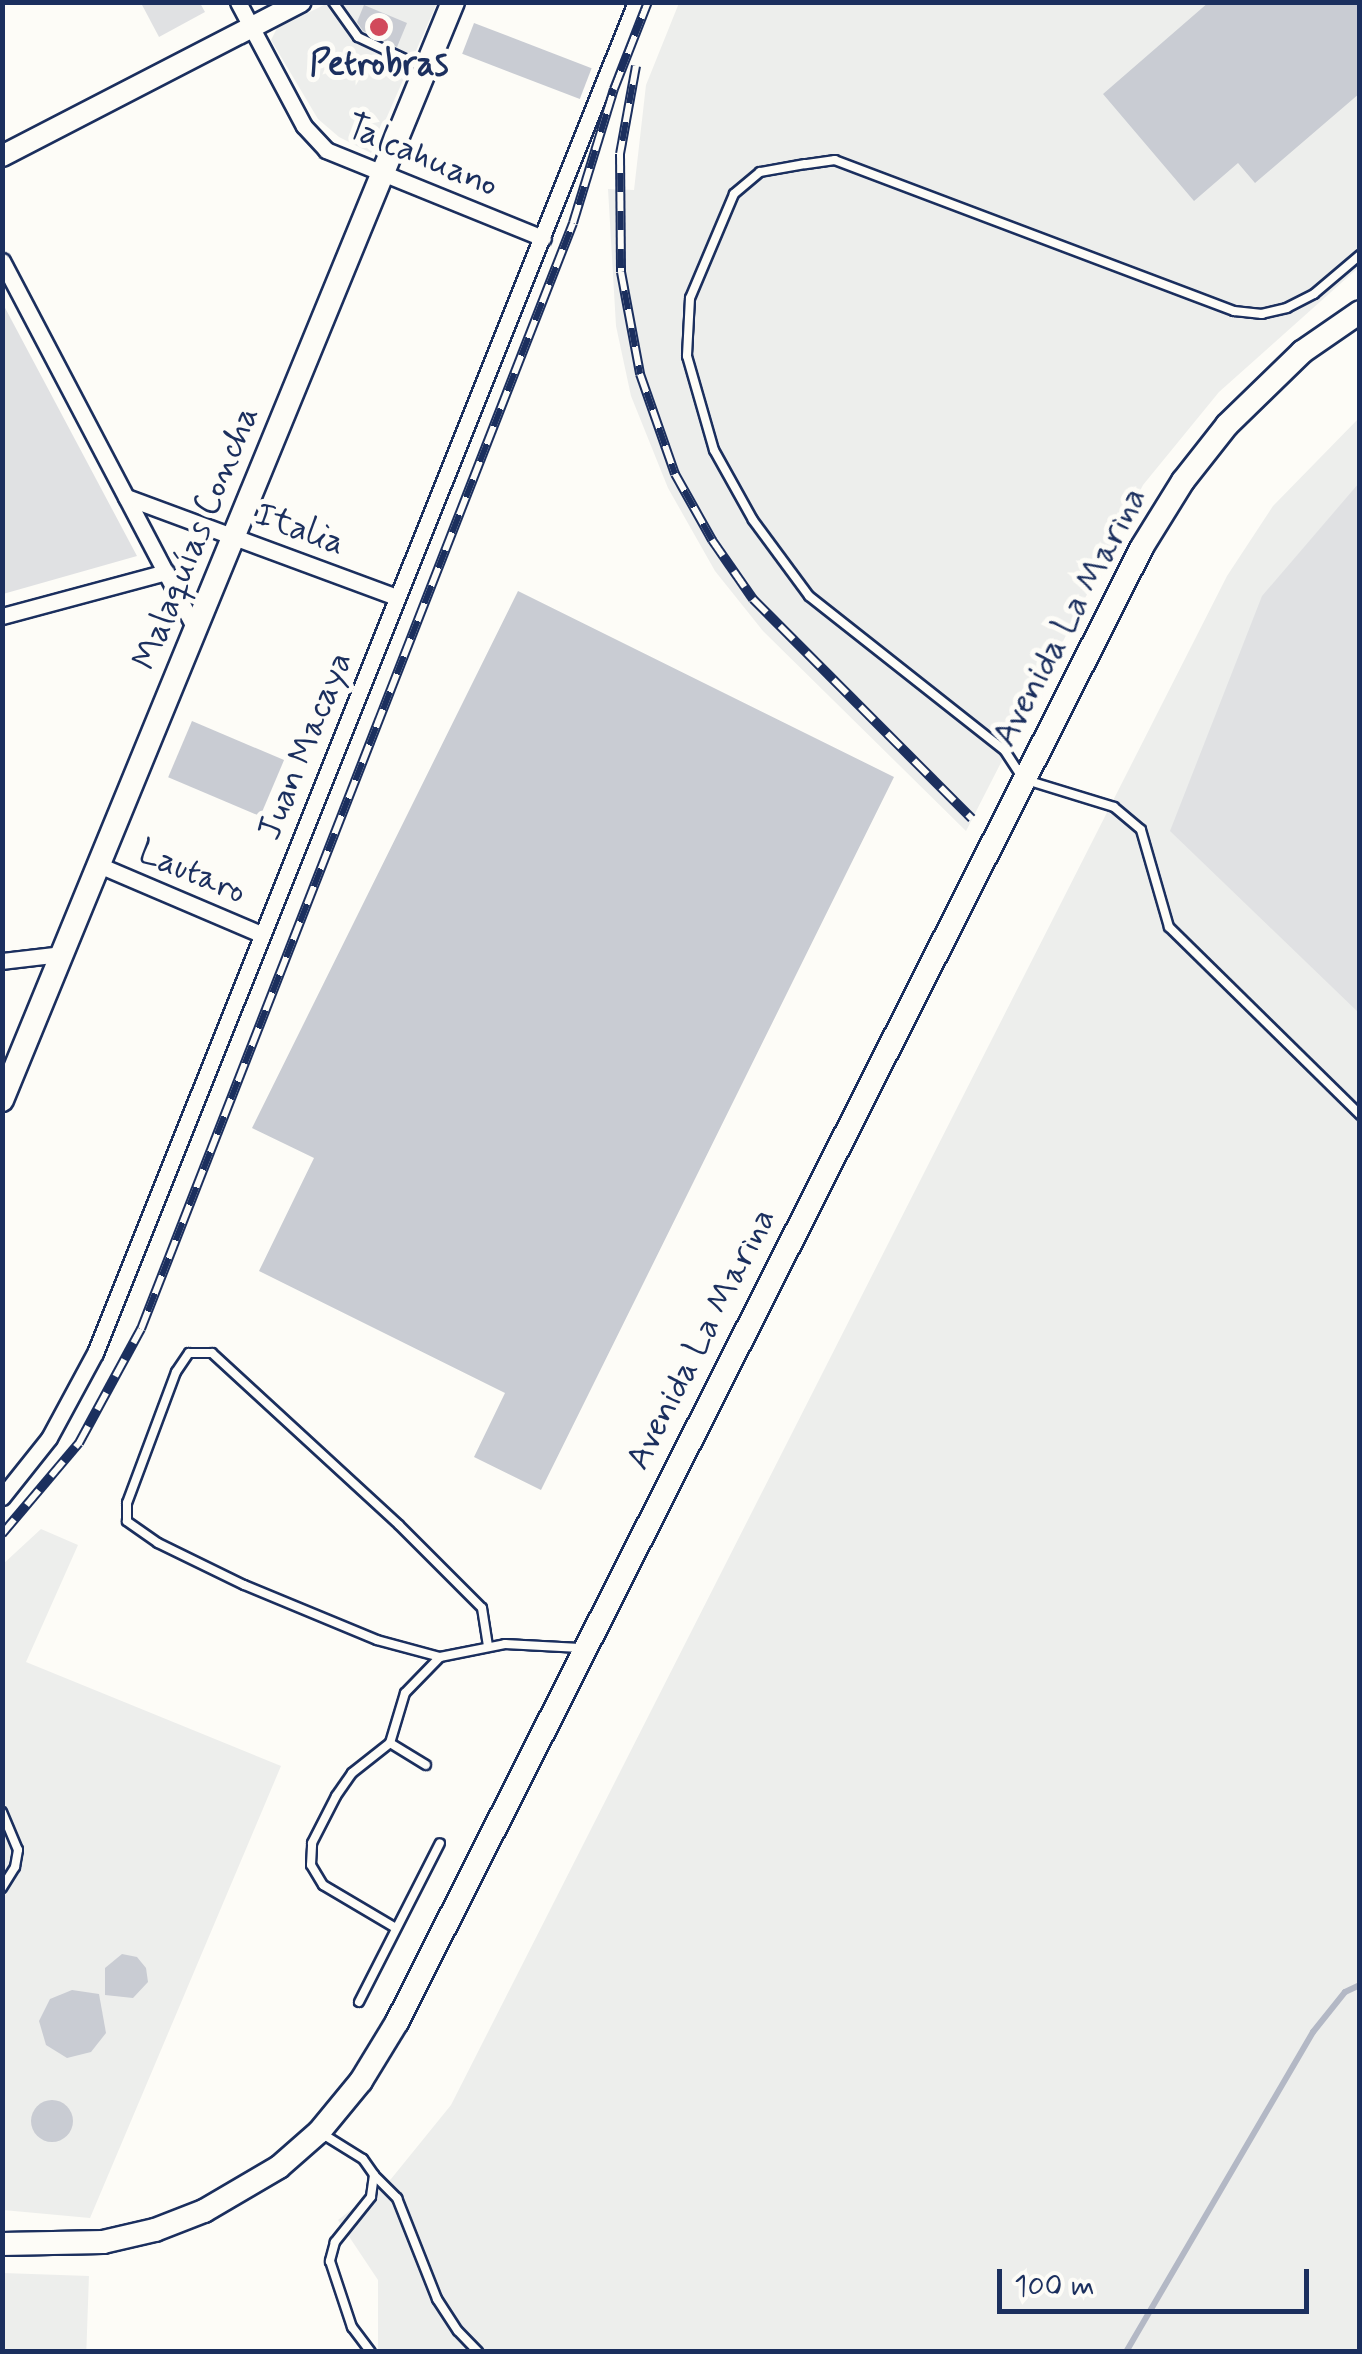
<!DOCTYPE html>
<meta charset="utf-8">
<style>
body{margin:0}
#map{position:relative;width:1362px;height:2354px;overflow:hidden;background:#fdfcf7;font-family:Mynerve,sans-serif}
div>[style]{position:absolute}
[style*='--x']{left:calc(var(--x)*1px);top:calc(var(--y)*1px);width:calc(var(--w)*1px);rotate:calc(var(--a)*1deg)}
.built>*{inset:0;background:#edeeec;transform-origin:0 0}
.green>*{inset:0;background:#e0e1e3}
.stream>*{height:6px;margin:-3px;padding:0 3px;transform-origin:3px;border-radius:3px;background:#b3b8c5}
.building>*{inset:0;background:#c9ccd3;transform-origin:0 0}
.round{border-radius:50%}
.roads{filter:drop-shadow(2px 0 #1b2f5e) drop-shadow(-2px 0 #1b2f5e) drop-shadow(0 2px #1b2f5e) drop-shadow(0 -2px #1b2f5e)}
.service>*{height:8px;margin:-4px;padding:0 4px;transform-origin:4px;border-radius:4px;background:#fdfcf7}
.minor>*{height:15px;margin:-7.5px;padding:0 7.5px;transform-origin:7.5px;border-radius:7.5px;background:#fdfcf7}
.tertiary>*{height:20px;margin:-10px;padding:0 10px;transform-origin:10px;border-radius:10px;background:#fdfcf7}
.secondary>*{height:22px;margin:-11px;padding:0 11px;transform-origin:11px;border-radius:11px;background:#fdfcf7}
.rail>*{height:10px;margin-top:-5px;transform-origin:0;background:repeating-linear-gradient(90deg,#fdfcf7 0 19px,#1b2f5e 0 38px);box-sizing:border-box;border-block:2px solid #1b2f5e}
.dots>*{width:28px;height:28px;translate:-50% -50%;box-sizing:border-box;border:5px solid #fdfcf7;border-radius:50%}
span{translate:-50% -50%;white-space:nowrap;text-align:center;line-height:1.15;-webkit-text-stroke:10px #fdfcf7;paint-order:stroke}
.poi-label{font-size:35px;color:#1b2f5e;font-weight:700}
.street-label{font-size:35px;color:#1b2f5e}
.frame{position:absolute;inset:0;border:5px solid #1b2f5e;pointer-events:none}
.scale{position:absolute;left:997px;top:2269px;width:312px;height:45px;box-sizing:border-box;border:5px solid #1b2f5e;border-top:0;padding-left:12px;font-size:30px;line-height:35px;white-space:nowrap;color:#1b2f5e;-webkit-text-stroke:8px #fdfcf7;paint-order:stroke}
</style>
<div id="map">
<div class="built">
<div style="clip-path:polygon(328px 3px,437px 3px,371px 153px,339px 137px,318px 119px,271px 40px,277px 28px)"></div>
<div style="clip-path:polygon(679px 3px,1359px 3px,1359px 267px,1219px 392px,1143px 485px,966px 831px,763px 631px,715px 571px,668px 488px,631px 396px,616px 326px,608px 189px,634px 190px,646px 85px)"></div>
<div style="clip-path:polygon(1359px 418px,1359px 2351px,378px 2351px,378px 2280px,338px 2220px,391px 2179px,451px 2105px,1227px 576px,1273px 506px)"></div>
<div style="clip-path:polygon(41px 1529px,78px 1545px,26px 1662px,281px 1766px,90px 2218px,3px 2210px,2px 1565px)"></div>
<div style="left:3px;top:2273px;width:86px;height:78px;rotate:2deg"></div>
</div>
<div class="green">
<div style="clip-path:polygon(141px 3px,200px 3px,205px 12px,159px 37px)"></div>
<div style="clip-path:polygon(3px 304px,137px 556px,3px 594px,2px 594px)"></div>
<div style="clip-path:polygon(1359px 483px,1359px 1013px,1170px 831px,1262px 596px)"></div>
</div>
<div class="stream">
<div style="--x:1126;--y:2352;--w:371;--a:-59.7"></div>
<div style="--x:1313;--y:2032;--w:51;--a:-51.3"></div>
<div style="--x:1345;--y:1992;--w:17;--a:-25"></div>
</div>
<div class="building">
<div style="clip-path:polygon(1209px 2px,1360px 2px,1360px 93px,1255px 183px,1238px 163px,1194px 201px,1103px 94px)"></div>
<div style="clip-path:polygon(364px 5px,407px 23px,397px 47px,363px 31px,357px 22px)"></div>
<div style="left:474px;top:23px;width:126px;height:33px;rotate:21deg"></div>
<div style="clip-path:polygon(518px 591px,894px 777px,541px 1490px,474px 1457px,505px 1393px,259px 1271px,314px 1158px,252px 1128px)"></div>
<div style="left:192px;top:721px;width:100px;height:61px;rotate:23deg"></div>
<div style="clip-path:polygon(122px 1954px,137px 1957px,146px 1968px,148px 1982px,133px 1998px,105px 1995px,105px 1968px)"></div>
<div style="clip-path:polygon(72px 1990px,99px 1994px,106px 2033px,91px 2052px,67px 2058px,46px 2045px,39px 2021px,50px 1999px)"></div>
<div class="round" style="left:31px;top:2100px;width:42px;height:42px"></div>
</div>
<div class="roads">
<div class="service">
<div style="--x:333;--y:2;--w:43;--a:54.5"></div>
<div style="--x:358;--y:37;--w:71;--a:25.1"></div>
<div style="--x:1360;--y:255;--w:60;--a:139.7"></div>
<div style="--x:1314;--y:294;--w:30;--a:153"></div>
<div style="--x:1287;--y:308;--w:26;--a:167"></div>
<div style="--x:1262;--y:314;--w:28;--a:-174"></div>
<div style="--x:1234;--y:311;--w:427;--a:-159.3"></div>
<div style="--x:835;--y:160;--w:30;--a:172"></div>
<div style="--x:805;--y:164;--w:46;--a:169.9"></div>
<div style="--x:760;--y:172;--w:34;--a:140"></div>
<div style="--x:734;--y:194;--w:113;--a:112.9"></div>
<div style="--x:690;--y:298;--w:58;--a:93"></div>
<div style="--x:687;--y:356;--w:98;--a:74"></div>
<div style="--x:714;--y:450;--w:80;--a:60.9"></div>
<div style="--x:753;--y:520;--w:94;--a:53.6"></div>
<div style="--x:809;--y:596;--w:250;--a:38.3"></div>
<div style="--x:1005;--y:751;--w:33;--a:57"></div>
<div style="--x:1023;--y:779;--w:95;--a:17.1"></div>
<div style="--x:1114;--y:807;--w:35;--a:40"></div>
<div style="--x:1141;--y:830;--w:101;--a:73.9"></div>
<div style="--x:1169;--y:927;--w:268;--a:44.5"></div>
<div style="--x:440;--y:1657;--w:65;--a:-164.9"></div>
<div style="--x:377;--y:1640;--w:144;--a:-157.5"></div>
<div style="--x:244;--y:1585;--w:96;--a:-154"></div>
<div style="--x:158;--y:1543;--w:38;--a:-145"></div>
<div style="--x:127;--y:1521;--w:18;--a:-90"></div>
<div style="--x:127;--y:1503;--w:140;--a:-69.5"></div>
<div style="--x:176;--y:1372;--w:23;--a:-56"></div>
<div style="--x:189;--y:1353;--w:23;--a:0"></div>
<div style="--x:212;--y:1353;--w:254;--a:42.6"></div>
<div style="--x:399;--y:1525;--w:117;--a:45"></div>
<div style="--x:482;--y:1608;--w:38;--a:81"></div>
<div style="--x:390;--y:1743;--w:42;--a:31.4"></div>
<div style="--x:2;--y:1812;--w:41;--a:67.2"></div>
<div style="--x:18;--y:1850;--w:17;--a:100"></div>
<div style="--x:15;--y:1867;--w:25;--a:122"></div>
<div style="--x:394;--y:1927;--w:82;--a:-149.4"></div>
<div style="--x:323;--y:1885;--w:23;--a:-121"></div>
<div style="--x:311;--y:1865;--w:22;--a:-87"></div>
<div style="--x:312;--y:1843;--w:53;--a:-62.9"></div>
<div style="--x:336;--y:1796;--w:28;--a:-55"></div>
<div style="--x:352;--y:1773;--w:48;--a:-38.3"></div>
<div style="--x:390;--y:1743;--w:52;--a:-73.3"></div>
<div style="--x:405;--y:1693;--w:50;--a:-45.8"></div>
<div style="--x:440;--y:1657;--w:66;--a:-11.3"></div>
<div style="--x:505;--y:1644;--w:75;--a:3.1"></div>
<div style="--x:359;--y:2002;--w:178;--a:-63"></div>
<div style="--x:321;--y:2133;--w:49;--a:31.8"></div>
<div style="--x:363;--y:2159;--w:19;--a:55"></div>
<div style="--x:374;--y:2175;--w:22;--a:98"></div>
<div style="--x:371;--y:2197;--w:58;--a:128.7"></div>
<div style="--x:335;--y:2242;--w:20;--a:105"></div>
<div style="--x:330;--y:2261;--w:70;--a:71.6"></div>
<div style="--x:352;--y:2327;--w:31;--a:53"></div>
<div style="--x:374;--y:2175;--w:33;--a:45"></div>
<div style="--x:397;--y:2198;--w:109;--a:68.4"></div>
<div style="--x:437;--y:2299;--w:38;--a:57"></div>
<div style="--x:458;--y:2331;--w:29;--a:46"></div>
</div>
<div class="minor">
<div style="--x:238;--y:2;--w:140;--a:62"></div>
<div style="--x:304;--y:126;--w:33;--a:47"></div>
<div style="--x:326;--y:150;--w:234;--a:22.1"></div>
<div style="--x:2;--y:261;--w:417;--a:62.3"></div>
<div style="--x:126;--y:497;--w:289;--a:20.3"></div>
<div style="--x:2;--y:616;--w:170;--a:-15"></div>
<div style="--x:99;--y:865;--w:176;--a:23.1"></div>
<div style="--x:2;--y:961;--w:60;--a:-6.7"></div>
<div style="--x:2;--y:1497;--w:75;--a:-51.5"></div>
<div style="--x:49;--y:1438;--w:97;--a:-61.6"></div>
<div style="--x:95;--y:1353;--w:1455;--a:-68.18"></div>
</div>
<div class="tertiary">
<div style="--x:2;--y:156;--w:336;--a:-27.3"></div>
</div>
<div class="secondary">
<div style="--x:2;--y:1100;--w:1187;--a:-67.67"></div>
<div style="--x:2;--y:2244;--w:101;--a:-1.1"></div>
<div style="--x:103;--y:2242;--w:53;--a:-13"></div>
<div style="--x:155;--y:2230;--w:53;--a:-21.2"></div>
<div style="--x:204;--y:2211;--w:87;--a:-30.4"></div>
<div style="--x:279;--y:2167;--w:53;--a:-41.2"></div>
<div style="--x:319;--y:2132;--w:66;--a:-50.5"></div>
<div style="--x:361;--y:2081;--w:69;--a:-58.6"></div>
<div style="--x:397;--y:2022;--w:1652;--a:-63.2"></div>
<div style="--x:1142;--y:547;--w:78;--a:-58.2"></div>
<div style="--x:1183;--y:481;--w:71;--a:-51.8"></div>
<div style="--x:1227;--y:425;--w:105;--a:-44.2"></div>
<div style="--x:1302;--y:352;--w:70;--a:-34.6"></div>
</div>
</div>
<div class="rail">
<div style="--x:636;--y:66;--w:89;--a:100.3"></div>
<div style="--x:620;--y:154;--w:118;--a:89.5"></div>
<div style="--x:621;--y:272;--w:104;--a:79.4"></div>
<div style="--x:640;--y:374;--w:106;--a:70.7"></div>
<div style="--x:675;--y:474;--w:76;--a:60.7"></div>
<div style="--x:712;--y:540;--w:72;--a:55.2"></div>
<div style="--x:753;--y:599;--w:310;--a:45.1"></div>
<div style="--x:2;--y:1534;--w:119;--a:-49.8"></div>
<div style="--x:79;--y:1443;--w:130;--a:-61.5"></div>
<div style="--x:141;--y:1329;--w:1187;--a:-68.66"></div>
<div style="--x:573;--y:223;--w:140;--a:-73"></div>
<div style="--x:614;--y:89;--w:93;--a:-68.7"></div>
</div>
<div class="dots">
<div style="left:379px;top:27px;background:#d1495b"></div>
</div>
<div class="poi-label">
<span style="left:379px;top:64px">Petrobras</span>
</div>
<div class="street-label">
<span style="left:422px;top:156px;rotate:23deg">Talcahuano</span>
<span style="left:300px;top:529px;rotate:20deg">Italia</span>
<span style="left:196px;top:538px;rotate:-68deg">Malaquías Concha</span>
<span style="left:1070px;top:617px;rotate:-62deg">Avenida La Marina</span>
<span style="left:305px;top:746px;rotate:-68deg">Juan Macaya</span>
<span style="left:192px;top:872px;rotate:23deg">Lautaro</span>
<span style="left:701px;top:1339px;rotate:-63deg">Avenida La Marina</span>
</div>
<div class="frame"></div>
<div class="scale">100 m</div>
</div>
